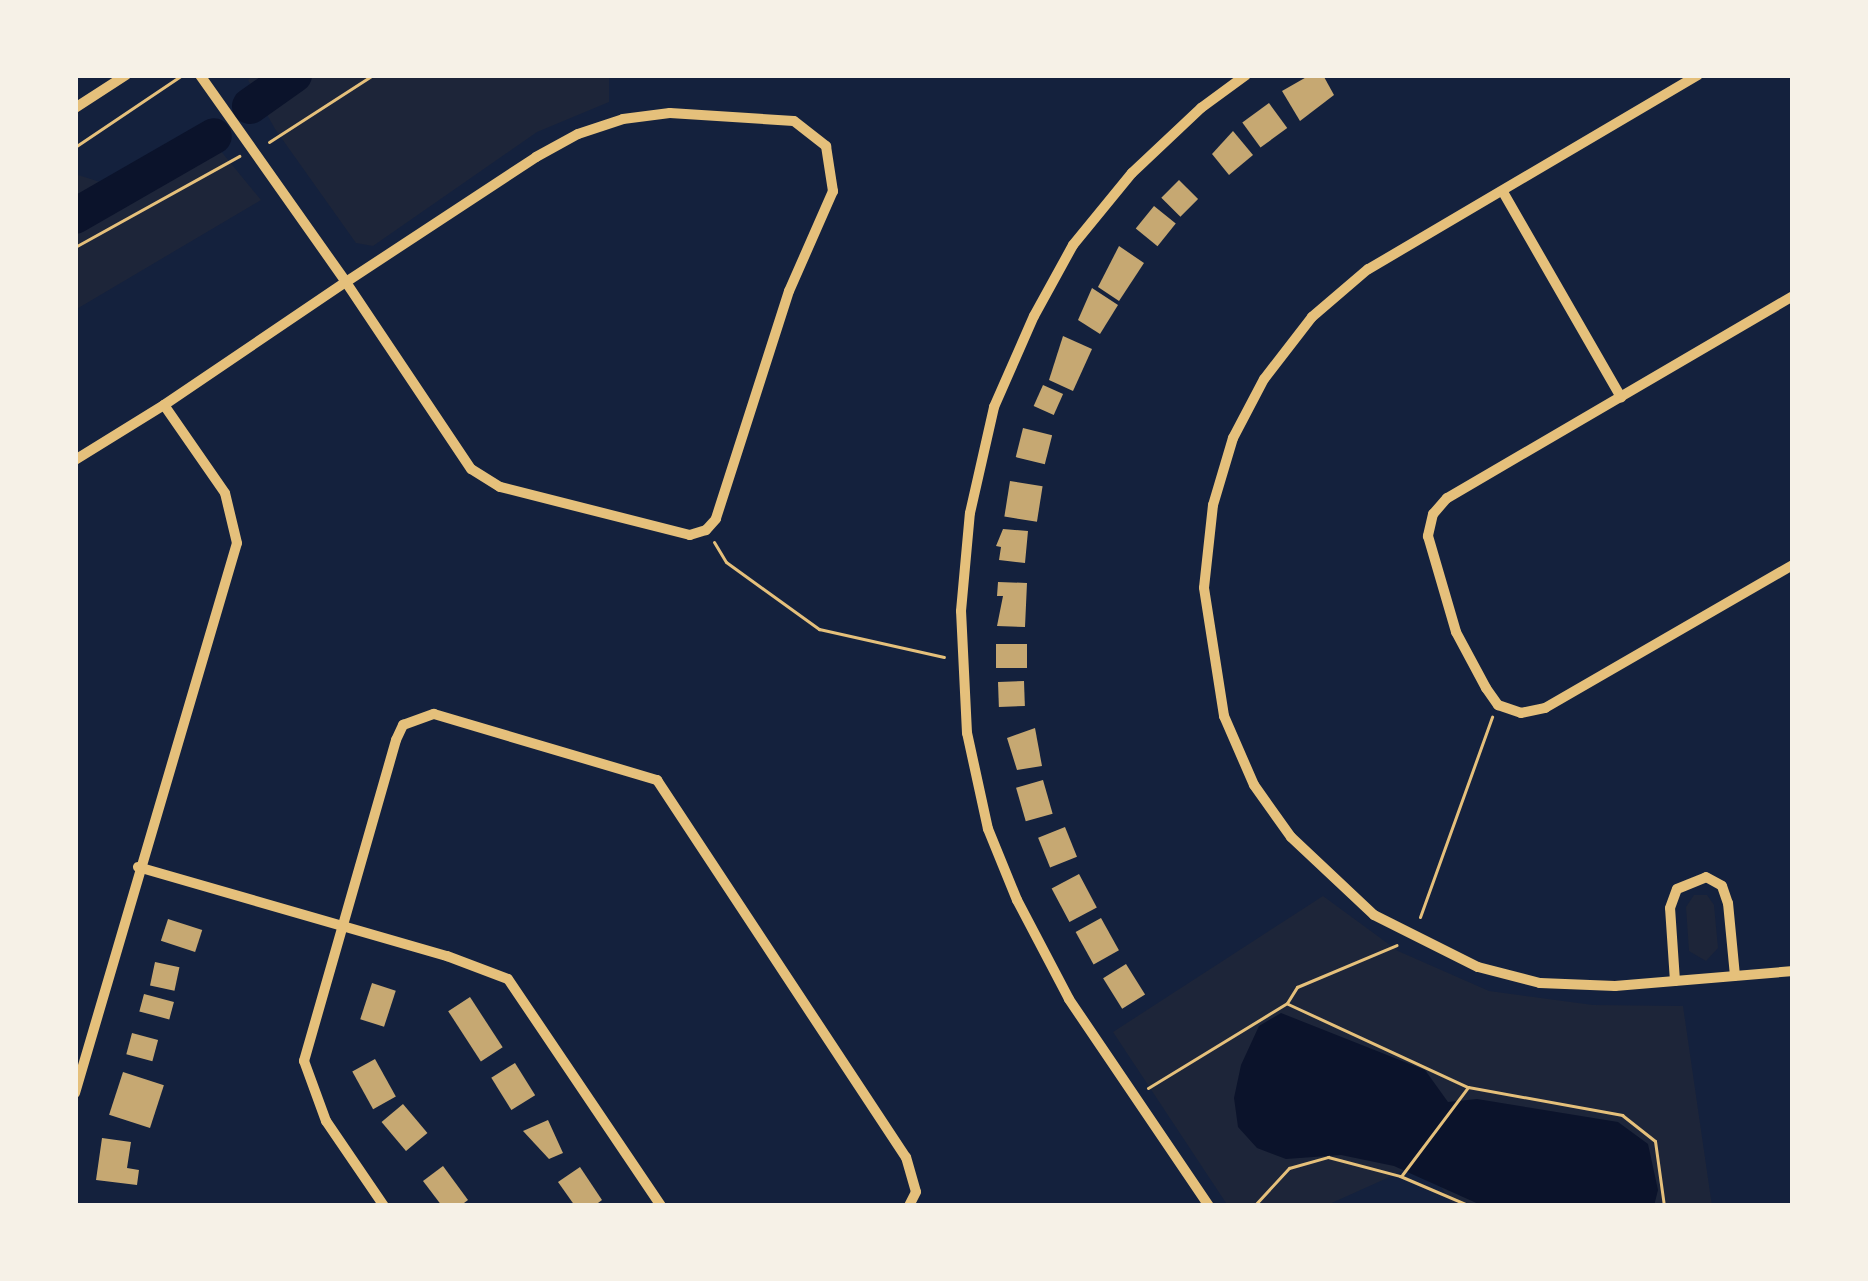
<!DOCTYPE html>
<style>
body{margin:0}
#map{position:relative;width:1868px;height:1281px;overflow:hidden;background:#14213d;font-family:Overpass,sans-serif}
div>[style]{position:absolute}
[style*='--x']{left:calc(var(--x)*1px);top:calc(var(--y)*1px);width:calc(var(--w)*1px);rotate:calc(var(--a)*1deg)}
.green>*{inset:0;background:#1d2539}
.water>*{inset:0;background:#0b132b}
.river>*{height:36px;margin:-18px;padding:0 18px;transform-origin:18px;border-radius:18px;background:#0b132b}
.building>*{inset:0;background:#c6a872;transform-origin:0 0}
.path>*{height:3px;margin:-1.5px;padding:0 1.5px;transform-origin:1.5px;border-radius:1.5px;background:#e5c07b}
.minor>*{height:10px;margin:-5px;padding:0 5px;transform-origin:5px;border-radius:5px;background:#e5c07b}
span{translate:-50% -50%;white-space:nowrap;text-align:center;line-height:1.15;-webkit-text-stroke:10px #f6f1e7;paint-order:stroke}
.frame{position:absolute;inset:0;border:78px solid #f6f1e7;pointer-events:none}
</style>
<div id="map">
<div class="green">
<div style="clip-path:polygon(253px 75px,609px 75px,609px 102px,537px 132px,373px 246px,356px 243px,275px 129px,248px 80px)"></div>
<div style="clip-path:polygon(215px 144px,261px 200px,75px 310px,75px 174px,122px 189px)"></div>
<div style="clip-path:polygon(1694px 895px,1707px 895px,1714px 905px,1718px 948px,1706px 961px,1689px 951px,1686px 907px)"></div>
<div style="clip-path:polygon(1323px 896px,1398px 951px,1489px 991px,1593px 1005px,1683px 1006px,1712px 1206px,1453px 1206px,1425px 1161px,1325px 1206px,1228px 1206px,1113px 1032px)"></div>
</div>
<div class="water">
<div style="clip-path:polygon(1281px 1013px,1425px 1070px,1448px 1102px,1477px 1099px,1618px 1122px,1648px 1144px,1658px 1190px,1654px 1206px,1483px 1206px,1394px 1166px,1341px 1155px,1286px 1159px,1257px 1148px,1238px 1127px,1234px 1098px,1241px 1065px,1259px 1026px)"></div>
</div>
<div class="river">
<div style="--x:250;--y:106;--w:54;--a:-35.2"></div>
<div style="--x:75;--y:216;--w:160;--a:-29.9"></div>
</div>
<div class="building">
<div style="clip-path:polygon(1310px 75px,1323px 75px,1334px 95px,1300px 121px,1282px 91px)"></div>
<div style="left:1269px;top:103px;width:31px;height:33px;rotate:54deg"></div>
<div style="clip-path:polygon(1233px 131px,1253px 155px,1229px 175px,1212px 154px)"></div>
<div style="left:1179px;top:180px;width:27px;height:25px;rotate:45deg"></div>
<div style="left:1154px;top:206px;width:28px;height:29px;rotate:39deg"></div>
<div style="clip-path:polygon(1119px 246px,1144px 263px,1119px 301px,1098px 287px)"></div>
<div style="clip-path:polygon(1092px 288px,1118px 305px,1100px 334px,1078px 320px)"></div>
<div style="clip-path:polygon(1063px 336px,1092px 349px,1073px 391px,1049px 380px)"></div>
<div style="left:1043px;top:385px;width:22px;height:23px;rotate:24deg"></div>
<div style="left:1023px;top:428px;width:30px;height:30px;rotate:14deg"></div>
<div style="left:1010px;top:481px;width:33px;height:36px;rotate:9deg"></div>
<div style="clip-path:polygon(1003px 529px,1028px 531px,1025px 563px,999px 560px,1001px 547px,996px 546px)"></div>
<div style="clip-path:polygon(998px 582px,1027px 583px,1025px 627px,997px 626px,1003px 596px,997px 596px)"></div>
<div style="left:996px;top:644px;width:31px;height:24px"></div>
<div style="left:1024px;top:681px;width:25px;height:26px;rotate:88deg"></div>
<div style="clip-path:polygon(1035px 728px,1042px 766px,1017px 770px,1007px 738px)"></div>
<div style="left:1043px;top:780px;width:35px;height:28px;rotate:74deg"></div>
<div style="left:1065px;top:827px;width:32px;height:29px;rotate:68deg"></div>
<div style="left:1079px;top:874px;width:38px;height:31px;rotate:62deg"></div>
<div style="left:1101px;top:918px;width:37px;height:29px;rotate:61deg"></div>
<div style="left:168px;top:919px;width:36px;height:23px;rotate:18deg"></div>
<div style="left:155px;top:962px;width:25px;height:24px;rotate:12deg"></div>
<div style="left:1126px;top:964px;width:36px;height:27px;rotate:58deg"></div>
<div style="left:372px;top:983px;width:25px;height:38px;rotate:18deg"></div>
<div style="left:144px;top:994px;width:31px;height:18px;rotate:15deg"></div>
<div style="left:470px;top:997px;width:60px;height:26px;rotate:57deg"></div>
<div style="left:132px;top:1033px;width:27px;height:22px;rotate:15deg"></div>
<div style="left:375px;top:1059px;width:43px;height:26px;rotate:61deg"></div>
<div style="left:515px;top:1063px;width:38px;height:28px;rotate:58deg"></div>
<div style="left:123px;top:1072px;width:43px;height:45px;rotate:18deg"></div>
<div style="left:403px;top:1104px;width:38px;height:28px;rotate:50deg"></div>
<div style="clip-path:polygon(548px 1120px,563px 1153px,549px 1159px,523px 1131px)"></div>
<div style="clip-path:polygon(102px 1138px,131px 1142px,127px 1168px,139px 1170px,137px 1185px,96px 1180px)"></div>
<div style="clip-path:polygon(443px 1166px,468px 1200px,460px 1206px,442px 1206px,423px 1181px)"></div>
<div style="clip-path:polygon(580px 1167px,602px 1200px,594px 1206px,575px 1206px,558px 1182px)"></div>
</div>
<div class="path">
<div style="--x:269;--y:142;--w:124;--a:-32.8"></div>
<div style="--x:75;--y:147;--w:129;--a:-33.9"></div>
<div style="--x:75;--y:247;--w:188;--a:-29"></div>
<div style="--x:714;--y:542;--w:23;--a:59"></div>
<div style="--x:726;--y:562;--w:115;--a:35.8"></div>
<div style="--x:819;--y:629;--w:128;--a:12.6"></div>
<div style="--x:1420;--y:917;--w:213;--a:-70.2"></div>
<div style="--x:1288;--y:1004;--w:198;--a:24.8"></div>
<div style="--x:1468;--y:1087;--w:157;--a:10.3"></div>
<div style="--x:1622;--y:1115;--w:42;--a:38.2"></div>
<div style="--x:1655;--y:1141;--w:66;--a:82.1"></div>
<div style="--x:1148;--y:1088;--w:163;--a:-31.4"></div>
<div style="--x:1287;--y:1003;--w:19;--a:-58"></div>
<div style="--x:1297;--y:987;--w:108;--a:-22.8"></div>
<div style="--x:1402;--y:1175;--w:110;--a:-53.1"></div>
<div style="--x:1254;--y:1206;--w:52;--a:-47.4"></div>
<div style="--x:1289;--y:1168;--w:41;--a:-15.8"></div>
<div style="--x:1328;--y:1157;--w:74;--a:14.8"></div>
<div style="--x:1400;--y:1176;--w:76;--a:23.2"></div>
</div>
<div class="minor">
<div style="--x:1698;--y:75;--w:383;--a:149.5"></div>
<div style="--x:1368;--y:269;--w:74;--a:139.4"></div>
<div style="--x:1312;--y:317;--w:78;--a:127.7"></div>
<div style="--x:1264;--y:379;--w:67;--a:117.7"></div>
<div style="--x:1233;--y:438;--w:70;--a:106.6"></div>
<div style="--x:1213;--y:505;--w:83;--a:96.2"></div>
<div style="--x:1204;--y:588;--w:130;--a:81.1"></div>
<div style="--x:1224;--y:716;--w:75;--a:66.5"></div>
<div style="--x:1254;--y:785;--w:64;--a:54.6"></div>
<div style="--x:1291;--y:837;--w:114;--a:43.2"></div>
<div style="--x:1374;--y:915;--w:116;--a:26.6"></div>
<div style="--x:1478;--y:967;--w:64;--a:14.5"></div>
<div style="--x:1540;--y:983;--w:75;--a:2.3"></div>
<div style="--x:1615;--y:986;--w:179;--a:-4.8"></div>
<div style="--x:75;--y:108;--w:61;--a:-32.9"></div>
<div style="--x:1503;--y:192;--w:237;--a:60.1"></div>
<div style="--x:1793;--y:296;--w:401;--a:149.7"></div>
<div style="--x:1447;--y:498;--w:21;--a:131"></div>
<div style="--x:1433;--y:514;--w:23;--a:103"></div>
<div style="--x:1428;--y:536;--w:100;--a:73.7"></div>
<div style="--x:1456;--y:632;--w:64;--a:61.8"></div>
<div style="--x:1486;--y:688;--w:21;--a:55"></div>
<div style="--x:1498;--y:705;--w:24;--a:19"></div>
<div style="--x:1521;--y:713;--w:25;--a:-12"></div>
<div style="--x:1545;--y:708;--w:286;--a:-30"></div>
<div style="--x:75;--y:460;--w:105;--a:-31.7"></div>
<div style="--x:164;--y:405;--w:220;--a:-34.1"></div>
<div style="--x:346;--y:282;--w:227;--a:-33.3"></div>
<div style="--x:536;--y:157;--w:48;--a:-28.7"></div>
<div style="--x:578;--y:134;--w:47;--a:-18.4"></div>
<div style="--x:623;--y:119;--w:47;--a:-7.3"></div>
<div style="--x:670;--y:113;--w:124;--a:3.7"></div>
<div style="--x:794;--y:121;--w:41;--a:38"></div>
<div style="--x:826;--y:146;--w:46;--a:81.2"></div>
<div style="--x:833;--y:191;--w:109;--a:113.7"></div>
<div style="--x:789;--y:291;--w:239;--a:107.8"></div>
<div style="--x:716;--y:519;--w:15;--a:132"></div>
<div style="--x:706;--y:530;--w:17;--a:163"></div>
<div style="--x:690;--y:535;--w:196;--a:-165.8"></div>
<div style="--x:500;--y:487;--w:34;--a:-148"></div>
<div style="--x:471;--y:469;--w:225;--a:-123.8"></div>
<div style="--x:346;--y:282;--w:253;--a:-125.2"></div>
<div style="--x:138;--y:867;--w:322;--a:16.1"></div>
<div style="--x:447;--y:956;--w:65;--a:20.7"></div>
<div style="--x:508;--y:979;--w:274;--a:56"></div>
<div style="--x:1675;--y:981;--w:73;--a:-93.9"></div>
<div style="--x:1670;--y:908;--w:20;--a:-70"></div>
<div style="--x:1677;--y:889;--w:31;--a:-22"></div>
<div style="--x:1706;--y:877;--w:18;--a:29"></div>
<div style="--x:1722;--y:886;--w:18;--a:71"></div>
<div style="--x:1728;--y:903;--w:73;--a:84.5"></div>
<div style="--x:75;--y:1093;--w:573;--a:-73.59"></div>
<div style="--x:237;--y:543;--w:51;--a:-103.5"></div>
<div style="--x:225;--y:493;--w:107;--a:-124.7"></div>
<div style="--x:384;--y:1206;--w:103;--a:-124.3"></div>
<div style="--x:326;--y:1121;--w:64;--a:-110.1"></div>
<div style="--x:304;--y:1061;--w:334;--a:-74"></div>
<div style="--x:396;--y:740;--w:17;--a:-65"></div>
<div style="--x:403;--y:725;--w:33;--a:-20"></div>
<div style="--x:434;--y:714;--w:233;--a:16.5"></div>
<div style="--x:657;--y:780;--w:452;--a:56.6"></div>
<div style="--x:906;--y:1157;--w:36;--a:74"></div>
<div style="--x:916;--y:1192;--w:16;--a:117"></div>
<div style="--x:1209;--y:1206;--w:250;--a:-124.1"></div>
<div style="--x:1069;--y:999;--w:112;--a:-117.7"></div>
<div style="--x:1017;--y:900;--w:77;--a:-112.2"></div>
<div style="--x:988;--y:829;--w:98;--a:-102.3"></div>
<div style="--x:967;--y:733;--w:122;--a:-92.8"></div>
<div style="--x:961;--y:611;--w:98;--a:-84.8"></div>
<div style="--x:970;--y:513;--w:109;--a:-77.2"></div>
<div style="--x:994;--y:407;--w:99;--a:-66.3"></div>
<div style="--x:1034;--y:316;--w:81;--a:-61.2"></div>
<div style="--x:1073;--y:245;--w:93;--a:-50.7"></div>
<div style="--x:1132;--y:173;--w:95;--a:-43.3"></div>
<div style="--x:1201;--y:108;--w:56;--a:-36.3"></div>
</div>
<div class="frame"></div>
</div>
